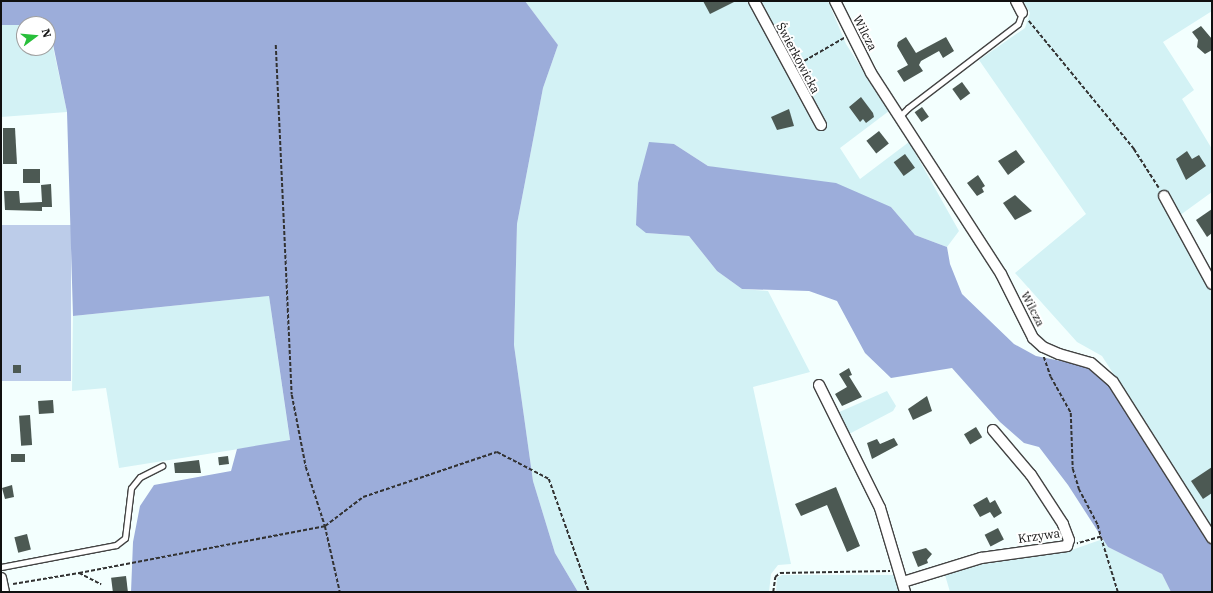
<!DOCTYPE html>
<meta charset="utf-8">
<style>
body{margin:0}
#map{position:relative;width:1213px;height:593px;overflow:hidden;background:#f3fffe;font-family:"IBM Plex Serif",serif}
div>[style]{position:absolute}
[style*='--x']{left:calc(var(--x)*1px);top:calc(var(--y)*1px);width:calc(var(--w)*1px);rotate:calc(var(--a)*1deg)}
.farmland>*{inset:0;background:#d3f2f5}
.green>*{inset:0;background:#bccce9;transform-origin:0 0}
.forest>*{inset:0;background:#9cadda}
.building>*{inset:0;background:#4c5953;transform-origin:0 0}
.path>*{height:1.5px;margin-top:-0.75px;transform-origin:0;background:repeating-linear-gradient(90deg,#323232 0 4px,transparent 0 6px)}
.roads{filter:drop-shadow(1px 0 #434343) drop-shadow(-1px 0 #434343) drop-shadow(0 1px #434343) drop-shadow(0 -1px #434343)}
.lane>*{height:5px;margin:-2.5px;padding:0 2.5px;transform-origin:2.5px;border-radius:2.5px;background:#fff}
.street>*{height:10px;margin:-5px;padding:0 5px;transform-origin:5px;border-radius:5px;background:#fff}
span{translate:-50% -50%;white-space:nowrap;text-align:center;line-height:1.15;-webkit-text-stroke:4px #fff;paint-order:stroke}
.street-label{font-size:12px;color:#101010}
.frame{position:absolute;inset:0;border:2px solid #101010;pointer-events:none}
.north{position:absolute;left:16px;top:16px;width:40px;height:40px;box-sizing:border-box;background:#fff;border:1px solid #9f9f9f;border-radius:50%;rotate:74deg;font-size:11px;font-weight:700;line-height:16px;text-align:center;color:#101010}
.north::after{content:'';display:block;margin:auto;width:14px;height:18px;background:#29bf3b;clip-path:polygon(50% 0,100% 100%,50% 72%,0 100%)}
</style>
<div id="map">
<div class="farmland">
<div style="clip-path:polygon(525px 1px,828px 1px,846px 44px,889px 111px,840px 148px,860px 179px,909px 142px,959px 231px,947px 247px,915px 235px,891px 207px,708px 166px,674px 144px,646px 233px,689px 236px,717px 271px,742px 289px,768px 291px,810px 372px,753px 387px,791px 564px,778px 565px,771px 574px,769px 592px,578px 592px,555px 553px,533px 481px,514px 345px,517px 224px,543px 88px,558px 45px)"></div>
<div style="clip-path:polygon(1023px 1px,1210px 1px,1212px 4px,1212px 11px,1163px 42px,1194px 90px,1182px 99px,1212px 149px,1212px 192px,1172px 221px,1212px 294px,1212px 529px,1102px 356px,1077px 342px,1015px 273px,1086px 214px,979px 60px,1025px 28px,1030px 13px)"></div>
<div style="clip-path:polygon(48px 24px,67px 112px,1px 117px,1px 25px,24px 25px,24px 48px,48px 48px)"></div>
<div style="clip-path:polygon(269px 296px,290px 441px,119px 468px,106px 388px,72px 391px,73px 316px)"></div>
<div style="clip-path:polygon(887px 391px,896px 406px,893px 411px,851px 433px,846px 431px,837px 413px)"></div>
<div style="clip-path:polygon(1103px 539px,1108px 547px,1162px 574px,1171px 592px,950px 592px,945px 575px,983px 564px,1066px 552px)"></div>
<div style="clip-path:polygon(782px 575px,896px 575px,900px 592px,776px 592px,777px 578px)"></div>
</div>
<div class="green">
<div style="left:71px;top:225px;width:156px;height:70px;rotate:90deg"></div>
</div>
<div class="forest">
<div style="clip-path:polygon(1px 1px,525px 1px,558px 45px,543px 88px,517px 224px,514px 345px,533px 481px,555px 553px,578px 592px,131px 592px,133px 542px,140px 506px,154px 485px,231px 471px,237px 449px,290px 440px,269px 296px,73px 316px,67px 112px,49px 25px,1px 25px)"></div>
<div style="clip-path:polygon(649px 142px,674px 144px,708px 166px,836px 183px,891px 207px,915px 235px,947px 247px,950px 264px,962px 294px,1014px 344px,1036px 356px,1086px 366px,1097px 372px,1112px 390px,1168px 472px,1212px 546px,1212px 592px,1171px 592px,1162px 574px,1108px 547px,1068px 485px,1039px 447px,1024px 443px,1000px 422px,952px 368px,891px 378px,865px 353px,837px 301px,809px 291px,742px 289px,717px 271px,689px 236px,646px 233px,636px 225px,638px 183px)"></div>
</div>
<div class="building">
<div style="clip-path:polygon(703px 1px,736px 1px,710px 14px)"></div>
<div style="clip-path:polygon(1201px 26px,1212px 39px,1212px 50px,1205px 54px,1197px 47px,1198px 40px,1192px 32px)"></div>
<div style="clip-path:polygon(906px 37px,916px 53px,946px 37px,954px 51px,943px 58px,939px 51px,921px 61px,919px 65px,923px 71px,904px 82px,897px 71px,908px 65px,897px 46px,898px 42px)"></div>
<div style="left:962px;top:82px;width:14px;height:12px;rotate:54deg"></div>
<div style="clip-path:polygon(861px 97px,873px 113px,874px 117px,866px 123px,863px 119px,860px 122px,849px 107px)"></div>
<div style="left:922px;top:107px;width:12px;height:9px;rotate:55deg"></div>
<div style="clip-path:polygon(789px 109px,794px 126px,777px 130px,771px 117px)"></div>
<div style="clip-path:polygon(3px 128px,15px 128px,17px 164px,3px 164px)"></div>
<div style="left:879px;top:131px;width:16px;height:16px;rotate:52deg"></div>
<div style="clip-path:polygon(1016px 150px,1025px 162px,1008px 175px,998px 161px)"></div>
<div style="clip-path:polygon(1187px 151px,1192px 159px,1199px 155px,1206px 166px,1186px 180px,1176px 159px)"></div>
<div style="left:905px;top:154px;width:17px;height:14px;rotate:54deg"></div>
<div style="left:23px;top:169px;width:17px;height:14px"></div>
<div style="clip-path:polygon(978px 175px,985px 186px,982px 188px,984px 192px,977px 196px,967px 183px)"></div>
<div style="clip-path:polygon(51px 184px,52px 207px,42px 207px,42px 211px,5px 210px,4px 191px,19px 191px,20px 203px,42px 202px,41px 185px)"></div>
<div style="clip-path:polygon(1015px 195px,1032px 211px,1015px 220px,1003px 203px)"></div>
<div style="clip-path:polygon(1212px 209px,1212px 233px,1207px 237px,1196px 220px)"></div>
<div style="left:13px;top:365px;width:8px;height:8px"></div>
<div style="clip-path:polygon(849px 368px,852px 375px,849px 376px,862px 397px,842px 406px,835px 394px,847px 387px,839px 374px)"></div>
<div style="clip-path:polygon(927px 396px,932px 411px,913px 420px,908px 409px)"></div>
<div style="left:53px;top:400px;width:13px;height:15px;rotate:86deg"></div>
<div style="left:30px;top:415px;width:30px;height:11px;rotate:86deg"></div>
<div style="left:976px;top:427px;width:12px;height:14px;rotate:59deg"></div>
<div style="clip-path:polygon(894px 438px,898px 445px,872px 459px,867px 443px,877px 439px,880px 444px)"></div>
<div style="left:25px;top:454px;width:8px;height:14px;rotate:90deg"></div>
<div style="left:228px;top:456px;width:8px;height:10px;rotate:83deg"></div>
<div style="clip-path:polygon(199px 460px,201px 473px,175px 473px,174px 463px)"></div>
<div style="clip-path:polygon(1212px 467px,1212px 493px,1203px 499px,1191px 481px)"></div>
<div style="clip-path:polygon(12px 485px,14px 497px,5px 499px,2px 488px)"></div>
<div style="clip-path:polygon(836px 487px,860px 546px,847px 552px,827px 505px,801px 516px,795px 504px)"></div>
<div style="clip-path:polygon(987px 497px,990px 503px,995px 500px,1002px 513px,994px 518px,990px 512px,980px 517px,973px 505px)"></div>
<div style="left:998px;top:528px;width:13px;height:15px;rotate:63deg"></div>
<div style="left:27px;top:534px;width:16px;height:13px;rotate:76deg"></div>
<div style="clip-path:polygon(926px 548px,932px 554px,927px 560px,928px 563px,918px 567px,912px 552px)"></div>
<div style="left:126px;top:576px;width:16px;height:15px;rotate:83deg"></div>
</div>
<div class="path">
<div style="--x:1029;--y:21;--w:166;--a:50.6"></div>
<div style="--x:1134;--y:149;--w:46;--a:57.3"></div>
<div style="--x:276;--y:45;--w:350;--a:87.4"></div>
<div style="--x:292;--y:395;--w:73;--a:79"></div>
<div style="--x:306;--y:467;--w:62;--a:72.1"></div>
<div style="--x:325;--y:526;--w:48;--a:-37.3"></div>
<div style="--x:363;--y:497;--w:141;--a:-18.6"></div>
<div style="--x:497;--y:452;--w:59;--a:27.4"></div>
<div style="--x:549;--y:479;--w:120;--a:70.5"></div>
<div style="--x:799;--y:64;--w:52;--a:-30"></div>
<div style="--x:1044;--y:357;--w:21;--a:71"></div>
<div style="--x:1051;--y:377;--w:41;--a:60.9"></div>
<div style="--x:1071;--y:413;--w:56;--a:88"></div>
<div style="--x:1073;--y:469;--w:21;--a:73"></div>
<div style="--x:1079;--y:489;--w:41;--a:62.2"></div>
<div style="--x:1098;--y:525;--w:12;--a:76"></div>
<div style="--x:1101;--y:537;--w:25;--a:164"></div>
<div style="--x:1101;--y:537;--w:58;--a:72.8"></div>
<div style="--x:79;--y:573;--w:250;--a:-10.8"></div>
<div style="--x:325;--y:526;--w:68;--a:77.2"></div>
<div style="--x:13;--y:584;--w:67;--a:-9.5"></div>
<div style="--x:79;--y:573;--w:25;--a:27"></div>
<div style="--x:773;--y:592;--w:15;--a:-82"></div>
<div style="--x:775;--y:577;--w:6;--a:-39"></div>
<div style="--x:780;--y:573;--w:110;--a:-1"></div>
</div>
<div class="roads">
<div class="lane">
<div style="--x:900;--y:116;--w:11;--a:-45"></div>
<div style="--x:908;--y:108;--w:138;--a:-37.4"></div>
<div style="--x:1018;--y:24;--w:12;--a:-70"></div>
<div style="--x:1;--y:567;--w:117;--a:-10.8"></div>
<div style="--x:116;--y:545;--w:11;--a:-38"></div>
<div style="--x:125;--y:538;--w:50;--a:-83.2"></div>
<div style="--x:131;--y:488;--w:14;--a:-51"></div>
<div style="--x:140;--y:477;--w:25;--a:-27"></div>
</div>
<div class="street">
<div style="--x:754;--y:1;--w:141;--a:61.6"></div>
<div style="--x:835;--y:1;--w:80;--a:63.4"></div>
<div style="--x:871;--y:73;--w:239;--a:57.1"></div>
<div style="--x:1001;--y:274;--w:72;--a:63.4"></div>
<div style="--x:1033;--y:338;--w:13;--a:42"></div>
<div style="--x:1043;--y:347;--w:17;--a:24"></div>
<div style="--x:1059;--y:354;--w:33;--a:16"></div>
<div style="--x:1091;--y:363;--w:29;--a:41"></div>
<div style="--x:1113;--y:382;--w:185;--a:57.6"></div>
<div style="--x:1016;--y:1;--w:13;--a:63"></div>
<div style="--x:1164;--y:196;--w:100;--a:61.4"></div>
<div style="--x:819;--y:385;--w:137;--a:63.6"></div>
<div style="--x:880;--y:508;--w:88;--a:73.4"></div>
<div style="--x:1;--y:578;--w:14;--a:78"></div>
<div style="--x:903;--y:582;--w:82;--a:-17.1"></div>
<div style="--x:981;--y:558;--w:87;--a:-7.9"></div>
<div style="--x:1067;--y:546;--w:6;--a:-72"></div>
<div style="--x:1069;--y:540;--w:17;--a:-111"></div>
<div style="--x:1063;--y:524;--w:59;--a:-123.1"></div>
<div style="--x:1031;--y:475;--w:59;--a:-130.2"></div>
</div>
</div>
<div class="street-label">
<span style="left:865px;top:33px;rotate:63deg">Wilcza</span>
<span style="left:798px;top:58px;rotate:62deg">Świerkowicka</span>
<span style="left:1033px;top:309px;rotate:63deg">Wilcza</span>
<span style="left:1039px;top:536px;rotate:-8deg">Krzywa</span>
</div>
<div class="frame"></div>
<div class="north">N</div>
</div>
